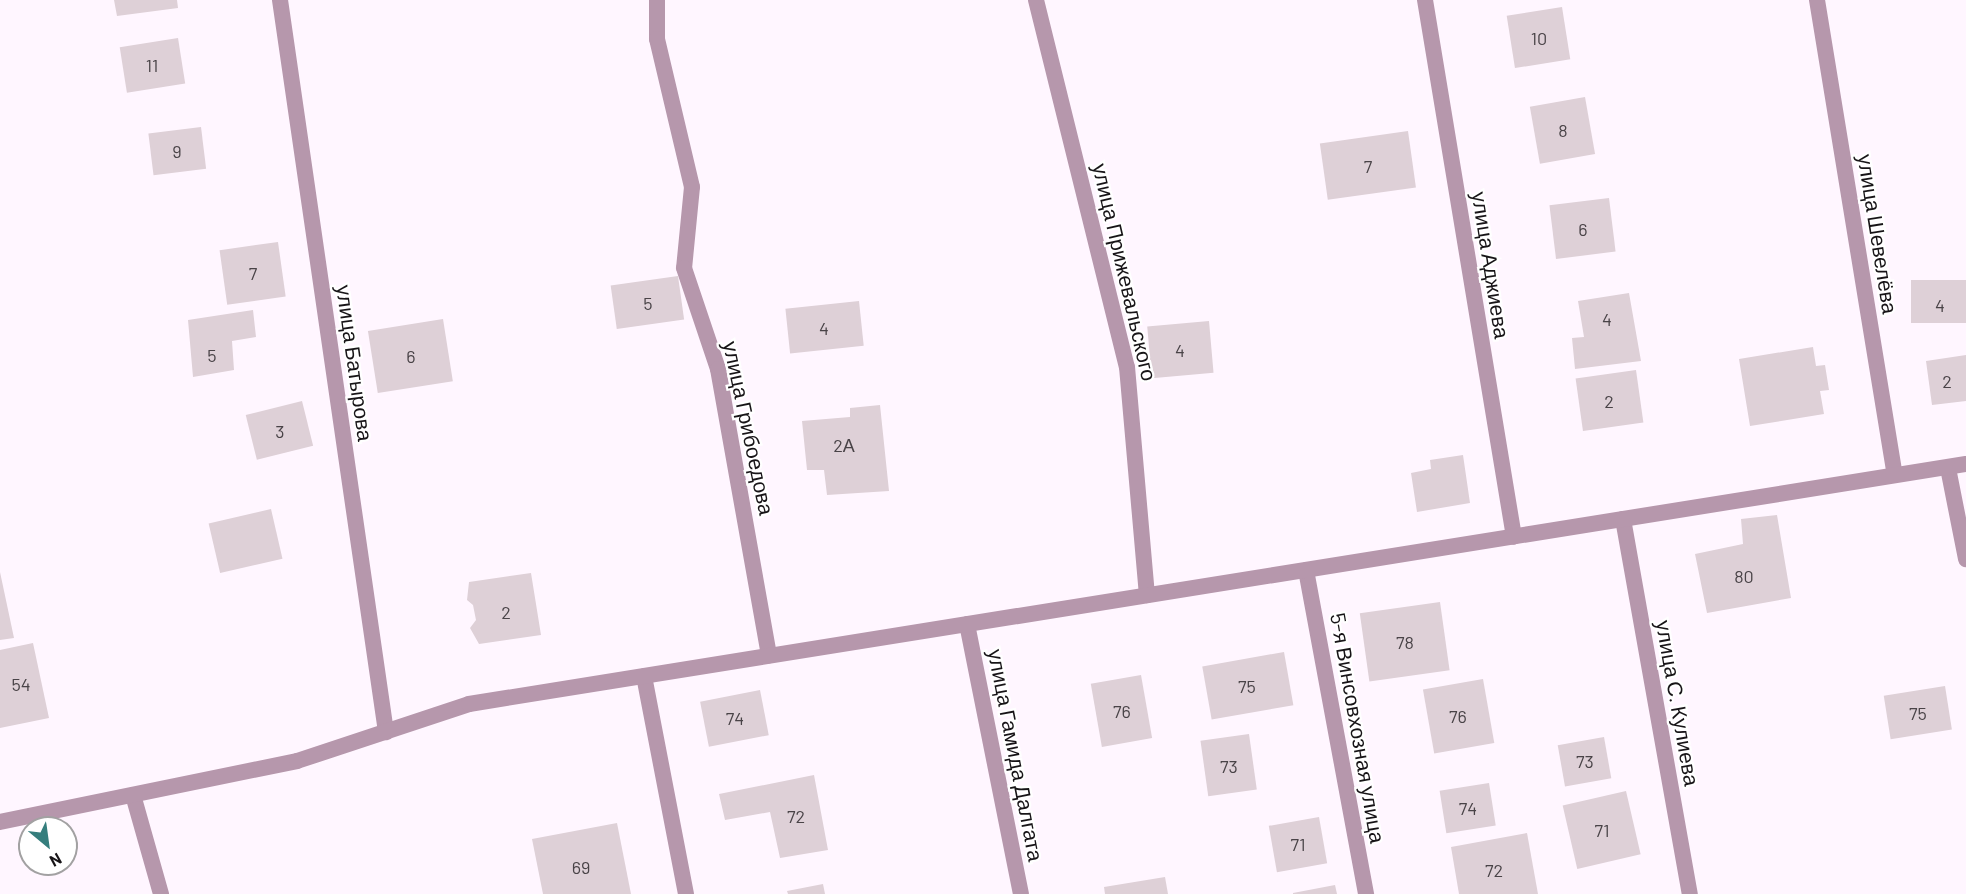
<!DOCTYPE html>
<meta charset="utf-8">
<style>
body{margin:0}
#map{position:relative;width:1966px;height:894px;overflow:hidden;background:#fff6ff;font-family:Barlow,sans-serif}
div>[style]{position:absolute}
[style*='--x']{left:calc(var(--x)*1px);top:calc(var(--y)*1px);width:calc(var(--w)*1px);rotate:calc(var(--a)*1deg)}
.building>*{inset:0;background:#ded0d7;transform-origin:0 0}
.minor>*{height:16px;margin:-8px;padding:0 8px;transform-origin:8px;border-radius:8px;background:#b697ac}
span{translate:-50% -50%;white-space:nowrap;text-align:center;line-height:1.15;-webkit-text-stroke:4.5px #fff;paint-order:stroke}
.number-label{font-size:18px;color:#494347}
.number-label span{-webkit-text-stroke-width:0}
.street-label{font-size:21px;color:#171417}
.north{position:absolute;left:18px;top:816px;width:60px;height:60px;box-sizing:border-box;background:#fff;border:2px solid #a2a1a2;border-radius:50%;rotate:151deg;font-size:16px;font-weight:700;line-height:24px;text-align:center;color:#171417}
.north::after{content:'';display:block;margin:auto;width:21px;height:27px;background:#357e7d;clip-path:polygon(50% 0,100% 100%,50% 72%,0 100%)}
</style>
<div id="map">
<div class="building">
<div style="clip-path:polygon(114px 0,177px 0,178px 8px,117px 16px)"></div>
<div style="left:1562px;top:7px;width:53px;height:56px;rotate:81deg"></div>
<div style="left:178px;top:38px;width:46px;height:59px;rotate:81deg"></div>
<div style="left:1585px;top:97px;width:58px;height:56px;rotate:80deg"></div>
<div style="left:201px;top:127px;width:42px;height:53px;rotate:83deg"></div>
<div style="left:1408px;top:131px;width:57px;height:89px;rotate:82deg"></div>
<div style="left:1609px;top:198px;width:54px;height:60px;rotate:83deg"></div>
<div style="left:278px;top:242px;width:55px;height:59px;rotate:82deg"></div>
<div style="left:678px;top:276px;width:44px;height:68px;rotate:82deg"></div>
<div style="left:1966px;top:280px;width:43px;height:55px;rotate:90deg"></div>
<div style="clip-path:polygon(1629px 293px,1641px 361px,1575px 369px,1572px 338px,1584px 337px,1578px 301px)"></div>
<div style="left:859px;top:301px;width:45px;height:74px;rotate:84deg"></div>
<div style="clip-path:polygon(253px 310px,256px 337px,232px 341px,234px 370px,193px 377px,188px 320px)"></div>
<div style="left:443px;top:319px;width:63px;height:76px;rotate:81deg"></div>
<div style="left:1209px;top:321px;width:52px;height:62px;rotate:85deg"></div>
<div style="clip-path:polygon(1813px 347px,1816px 366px,1825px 365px,1829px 390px,1820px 391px,1824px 414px,1750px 426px,1739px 359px)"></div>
<div style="clip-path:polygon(1966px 355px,1966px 401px,1932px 405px,1926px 361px)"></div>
<div style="left:1636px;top:370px;width:53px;height:61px;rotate:82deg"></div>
<div style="left:302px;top:401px;width:46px;height:58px;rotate:76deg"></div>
<div style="clip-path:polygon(880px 405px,889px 491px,827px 495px,824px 470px,807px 470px,802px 421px,850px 417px,850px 408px)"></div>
<div style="clip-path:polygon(1463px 455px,1470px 503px,1417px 512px,1411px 473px,1431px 469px,1430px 460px)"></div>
<div style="left:271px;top:509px;width:51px;height:64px;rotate:77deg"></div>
<div style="clip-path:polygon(1777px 515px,1791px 598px,1707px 613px,1695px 554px,1743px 544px,1741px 519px)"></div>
<div style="clip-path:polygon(0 572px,14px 638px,0 640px)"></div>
<div style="clip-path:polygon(531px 573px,541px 635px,479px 644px,470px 628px,476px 620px,473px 605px,467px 600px,469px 582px)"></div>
<div style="left:1440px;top:602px;width:69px;height:81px;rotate:82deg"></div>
<div style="clip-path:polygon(33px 643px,49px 718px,0 728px,0 650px)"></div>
<div style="left:1284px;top:652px;width:54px;height:83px;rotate:80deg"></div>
<div style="left:1141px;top:675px;width:64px;height:51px;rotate:80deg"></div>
<div style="left:1483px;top:679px;width:65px;height:61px;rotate:80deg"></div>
<div style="left:1945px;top:686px;width:44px;height:62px;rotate:81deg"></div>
<div style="left:760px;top:690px;width:46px;height:61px;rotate:79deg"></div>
<div style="left:1249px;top:734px;width:56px;height:49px;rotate:82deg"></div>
<div style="left:1604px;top:737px;width:42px;height:47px;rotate:80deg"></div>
<div style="clip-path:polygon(814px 775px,828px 850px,780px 858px,770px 812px,725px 820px,719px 794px)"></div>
<div style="left:1489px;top:783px;width:43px;height:50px;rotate:81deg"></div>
<div style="left:1626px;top:791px;width:65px;height:65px;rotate:77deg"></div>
<div style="left:1319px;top:817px;width:47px;height:51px;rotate:80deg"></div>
<div style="clip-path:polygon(617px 823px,631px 894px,543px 894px,532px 839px)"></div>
<div style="clip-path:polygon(1527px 833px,1538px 894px,1459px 894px,1451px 847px)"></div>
<div style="clip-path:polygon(1165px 877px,1168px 894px,1105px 894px,1104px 887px)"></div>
<div style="clip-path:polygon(823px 884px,825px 894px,788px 894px,787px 891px)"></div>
<div style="clip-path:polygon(1335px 885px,1337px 894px,1293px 894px,1293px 893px)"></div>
</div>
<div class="minor">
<div style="--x:280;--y:0;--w:740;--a:81.76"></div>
<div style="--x:657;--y:0;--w:39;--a:90"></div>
<div style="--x:657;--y:39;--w:152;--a:76.7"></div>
<div style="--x:692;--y:187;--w:81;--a:95.6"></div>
<div style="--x:684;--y:268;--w:107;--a:71.4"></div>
<div style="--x:718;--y:369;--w:291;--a:79.9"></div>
<div style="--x:1036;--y:0;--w:378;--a:76.1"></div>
<div style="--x:1127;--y:367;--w:229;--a:85"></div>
<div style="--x:1425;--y:0;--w:544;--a:80.59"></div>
<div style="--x:1817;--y:0;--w:481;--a:80.7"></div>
<div style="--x:1948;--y:468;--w:93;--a:78.8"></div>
<div style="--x:1623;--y:519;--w:381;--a:79.9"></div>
<div style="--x:1306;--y:570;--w:330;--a:79.5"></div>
<div style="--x:967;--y:624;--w:275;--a:78.7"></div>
<div style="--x:644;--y:676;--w:222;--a:79.1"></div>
<div style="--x:133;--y:795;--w:103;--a:74.2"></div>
<div style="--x:0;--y:822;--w:303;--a:-11.6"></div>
<div style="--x:297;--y:761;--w:181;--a:-18.3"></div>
<div style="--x:469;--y:704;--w:1516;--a:-9.11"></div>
</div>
<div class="number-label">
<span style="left:1539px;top:38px">10</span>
<span style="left:152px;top:65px">11</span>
<span style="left:1563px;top:130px">8</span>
<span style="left:177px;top:151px">9</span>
<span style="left:1368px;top:166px">7</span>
<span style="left:1583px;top:229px">6</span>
<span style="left:253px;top:273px">7</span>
<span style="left:648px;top:303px">5</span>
<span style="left:1940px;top:305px">4</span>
<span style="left:1607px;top:319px">4</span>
<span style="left:824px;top:328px">4</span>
<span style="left:1180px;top:350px">4</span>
<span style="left:212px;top:355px">5</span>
<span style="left:411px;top:356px">6</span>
<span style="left:1947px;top:381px">2</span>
<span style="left:1609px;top:401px">2</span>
<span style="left:280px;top:431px">3</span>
<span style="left:844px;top:445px">2А</span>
<span style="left:1744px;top:576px">80</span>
<span style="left:506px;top:612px">2</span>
<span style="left:1405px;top:642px">78</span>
<span style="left:21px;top:684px">54</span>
<span style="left:1247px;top:686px">75</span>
<span style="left:1122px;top:711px">76</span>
<span style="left:1918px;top:713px">75</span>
<span style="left:1458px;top:716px">76</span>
<span style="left:735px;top:718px">74</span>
<span style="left:1585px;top:761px">73</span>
<span style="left:1229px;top:766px">73</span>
<span style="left:1468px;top:808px">74</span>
<span style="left:796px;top:816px">72</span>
<span style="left:1602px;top:830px">71</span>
<span style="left:1298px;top:844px">71</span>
<span style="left:581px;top:867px">69</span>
<span style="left:1494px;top:870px">72</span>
</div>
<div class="street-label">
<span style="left:1878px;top:234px;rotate:81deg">улица Шевелёва</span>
<span style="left:1491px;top:265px;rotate:81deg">улица Аджиева</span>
<span style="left:1125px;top:272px;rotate:77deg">улица Прижевальского</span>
<span style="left:355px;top:363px;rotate:82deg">улица Батырова</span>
<span style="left:749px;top:428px;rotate:78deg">улица Грибоедова</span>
<span style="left:1678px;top:703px;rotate:80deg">улица С. Кулиева</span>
<span style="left:1358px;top:728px;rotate:80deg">5-я Винсовхозная улица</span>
<span style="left:1016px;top:755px;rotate:79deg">улица Гамида Далгата</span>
</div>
<div class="north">N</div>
</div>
